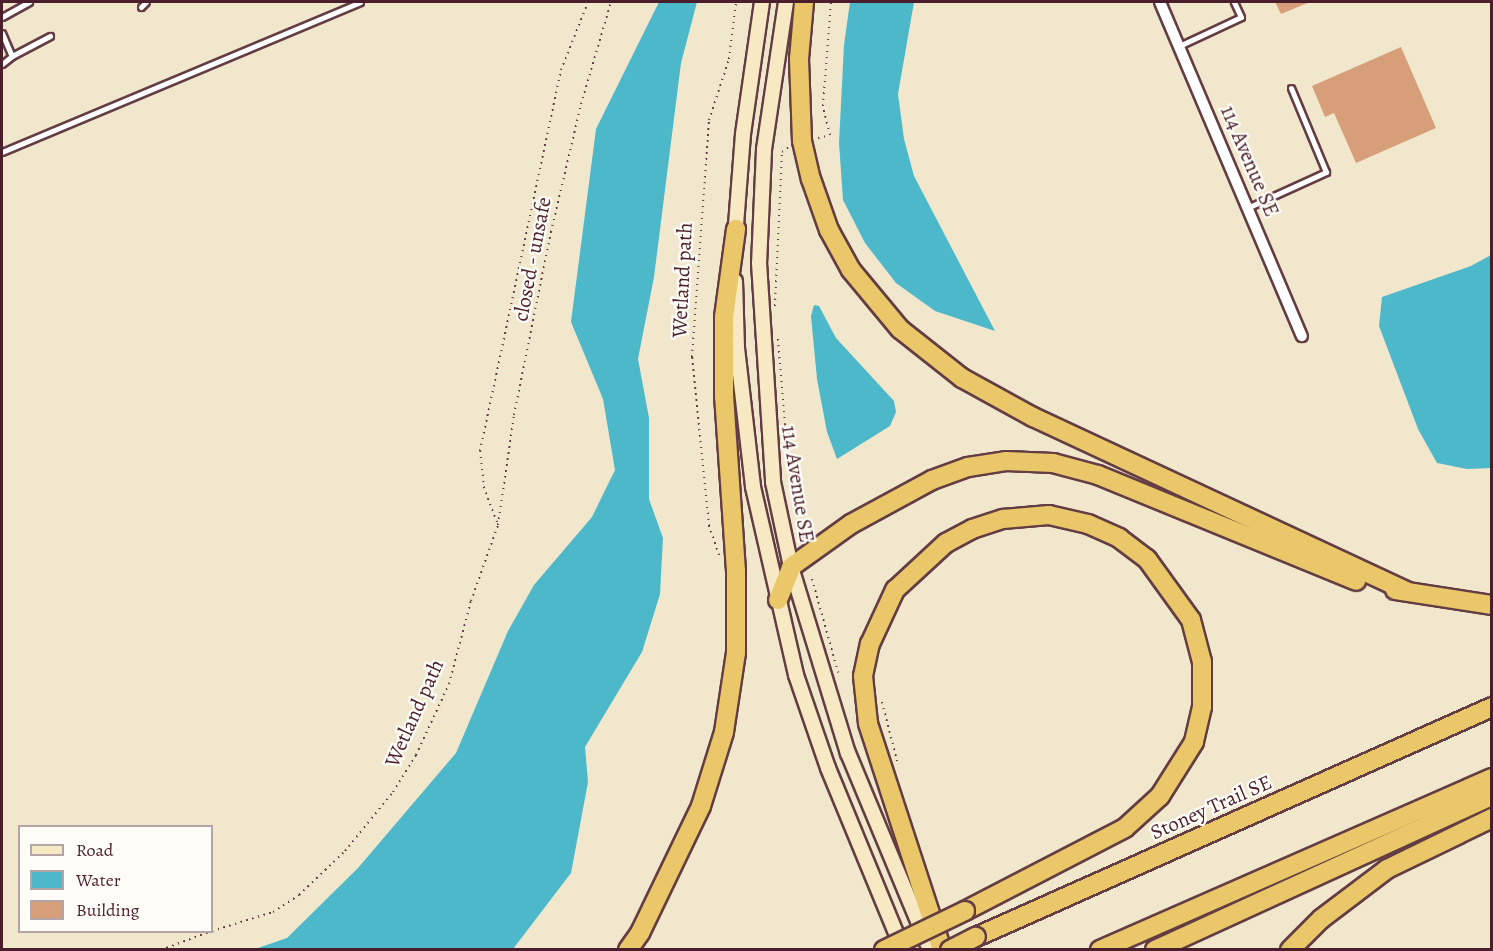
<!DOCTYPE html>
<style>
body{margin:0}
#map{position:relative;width:1493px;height:951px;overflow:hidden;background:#f1e7cd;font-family:Alegreya,serif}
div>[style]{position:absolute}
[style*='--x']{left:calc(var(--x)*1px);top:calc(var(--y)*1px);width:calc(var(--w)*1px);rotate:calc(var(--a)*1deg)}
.water>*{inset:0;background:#4db8c9}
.building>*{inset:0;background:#d79f79}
.path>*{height:2px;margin-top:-1px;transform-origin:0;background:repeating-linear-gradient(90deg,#633d43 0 1.5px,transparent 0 6px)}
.roads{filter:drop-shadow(2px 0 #633d43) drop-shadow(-2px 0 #633d43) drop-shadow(0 2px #633d43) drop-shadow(0 -2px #633d43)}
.service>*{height:5px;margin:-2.5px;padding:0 2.5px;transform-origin:2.5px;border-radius:2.5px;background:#fff}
.minor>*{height:10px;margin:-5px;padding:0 5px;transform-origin:5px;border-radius:5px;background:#fff}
.secondary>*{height:14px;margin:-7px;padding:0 7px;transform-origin:7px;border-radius:7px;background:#f7e9c3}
.motorway>*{height:18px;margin:-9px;padding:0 9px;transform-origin:9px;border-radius:9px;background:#eac769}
.bridges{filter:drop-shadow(2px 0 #633d43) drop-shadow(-2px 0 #633d43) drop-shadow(0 2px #633d43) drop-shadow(0 -2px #633d43)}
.motorway-bridge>*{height:18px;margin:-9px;padding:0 9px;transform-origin:9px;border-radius:9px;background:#eac769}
span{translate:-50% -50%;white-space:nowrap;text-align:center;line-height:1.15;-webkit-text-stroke:4.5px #fdfcf7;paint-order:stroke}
.street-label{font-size:21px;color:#4a1f2b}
.frame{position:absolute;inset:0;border:3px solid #4a1f2b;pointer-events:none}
.legend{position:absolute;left:18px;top:825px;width:195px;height:108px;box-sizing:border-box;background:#fdfcf7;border:2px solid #b5a4a5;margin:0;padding:8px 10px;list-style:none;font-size:18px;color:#4a1f2b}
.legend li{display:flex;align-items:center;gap:12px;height:30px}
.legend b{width:30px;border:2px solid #b5a4a5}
</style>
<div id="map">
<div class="water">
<div style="clip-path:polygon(659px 2px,697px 2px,681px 63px,654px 277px,638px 359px,649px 418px,649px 499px,663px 538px,660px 594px,642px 652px,585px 747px,588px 782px,571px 873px,513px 949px,255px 949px,287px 938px,358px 868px,456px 753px,508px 631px,534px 585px,592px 517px,615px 470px,603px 399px,571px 322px,596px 129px)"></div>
<div style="clip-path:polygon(850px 2px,914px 2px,898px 94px,904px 139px,914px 176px,995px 331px,935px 311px,896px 283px,865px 243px,843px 200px,839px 143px,844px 45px)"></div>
<div style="clip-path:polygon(1491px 255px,1491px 468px,1467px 469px,1437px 463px,1418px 429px,1379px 326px,1382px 297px,1471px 266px)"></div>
<div style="clip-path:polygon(814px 305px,819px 306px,836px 338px,894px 401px,896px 412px,890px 426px,837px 459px,827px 432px,817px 379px,811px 316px)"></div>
</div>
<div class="building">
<div style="clip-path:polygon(1275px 2px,1310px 2px,1281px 14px)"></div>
<div style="clip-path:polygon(1401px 47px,1436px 128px,1356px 163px,1334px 113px,1325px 117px,1312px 86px)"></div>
</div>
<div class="path">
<div style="--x:818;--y:138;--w:12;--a:-14"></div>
<div style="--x:830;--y:135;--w:30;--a:-104"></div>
<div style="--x:823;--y:106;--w:104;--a:-85.6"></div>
<div style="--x:775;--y:306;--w:154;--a:-87.4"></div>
<div style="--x:782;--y:152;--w:9;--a:-36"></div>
<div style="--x:778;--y:339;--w:85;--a:85.3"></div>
<div style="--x:785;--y:424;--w:116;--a:81.1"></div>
<div style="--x:497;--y:522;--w:36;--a:-111"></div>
<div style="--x:484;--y:488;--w:37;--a:-96"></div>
<div style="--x:480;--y:451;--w:390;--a:-78"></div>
<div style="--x:561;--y:70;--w:73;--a:-68.3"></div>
<div style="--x:719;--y:555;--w:31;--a:-109"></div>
<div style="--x:709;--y:526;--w:170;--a:-95.7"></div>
<div style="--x:692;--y:357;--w:238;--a:-85.9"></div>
<div style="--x:709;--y:120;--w:64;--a:-71.8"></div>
<div style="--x:729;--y:59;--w:57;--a:-83"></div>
<div style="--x:812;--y:579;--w:97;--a:74.4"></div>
<div style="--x:882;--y:702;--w:61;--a:75.7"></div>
<div style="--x:212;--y:931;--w:64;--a:-17.3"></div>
<div style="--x:273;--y:912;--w:31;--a:-33"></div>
<div style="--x:299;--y:895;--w:64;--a:-43.7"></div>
<div style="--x:345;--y:851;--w:76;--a:-50.9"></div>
<div style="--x:393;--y:792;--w:44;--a:-58.1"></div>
<div style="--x:416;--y:755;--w:78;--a:-65.1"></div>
<div style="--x:449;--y:684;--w:86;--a:-75.2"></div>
<div style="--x:471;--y:601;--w:81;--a:-70.4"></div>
<div style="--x:498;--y:525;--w:111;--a:-81.7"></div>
<div style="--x:514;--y:415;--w:187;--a:-78.6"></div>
<div style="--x:551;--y:232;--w:131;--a:-76.8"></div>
<div style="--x:581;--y:104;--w:106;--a:-73.6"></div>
<div style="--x:161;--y:950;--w:51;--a:-20.6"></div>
</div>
<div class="roads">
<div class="service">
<div style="--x:141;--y:7;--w:7;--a:-45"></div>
<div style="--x:2;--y:17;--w:31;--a:-29"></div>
<div style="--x:2;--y:33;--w:25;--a:67"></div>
<div style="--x:12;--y:56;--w:13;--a:141"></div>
<div style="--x:1179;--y:46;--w:68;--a:-25.1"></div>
<div style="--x:1241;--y:17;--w:17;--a:-115"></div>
<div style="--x:12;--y:56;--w:43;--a:-27.8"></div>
<div style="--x:2;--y:152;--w:388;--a:-22.7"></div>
<div style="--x:1247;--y:208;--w:87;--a:-24.5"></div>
<div style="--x:1326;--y:172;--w:91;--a:-112.6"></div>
</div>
<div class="minor">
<div style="--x:1160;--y:2;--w:363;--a:67"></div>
</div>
<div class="secondary">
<div style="--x:786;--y:2;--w:150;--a:98.5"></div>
<div style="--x:764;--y:150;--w:113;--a:92.5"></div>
<div style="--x:759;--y:263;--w:219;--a:86.3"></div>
<div style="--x:773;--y:482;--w:87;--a:78"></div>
<div style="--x:791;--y:567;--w:195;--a:73"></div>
<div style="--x:848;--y:753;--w:213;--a:67.4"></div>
<div style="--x:735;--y:238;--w:104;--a:-85.6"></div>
<div style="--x:743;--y:134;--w:133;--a:-81.8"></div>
<div style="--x:735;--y:281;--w:67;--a:88.3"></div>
<div style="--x:737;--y:348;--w:140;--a:83.4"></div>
<div style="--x:753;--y:487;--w:193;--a:77.1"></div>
<div style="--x:796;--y:675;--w:98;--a:71"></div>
<div style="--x:828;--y:768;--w:197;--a:67.6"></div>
</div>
<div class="motorway">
<div style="--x:804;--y:2;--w:57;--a:95"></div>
<div style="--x:799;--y:59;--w:82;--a:87.9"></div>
<div style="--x:802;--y:141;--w:39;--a:77"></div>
<div style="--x:811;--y:179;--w:54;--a:70.6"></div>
<div style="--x:829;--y:230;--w:46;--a:61.2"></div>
<div style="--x:851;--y:270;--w:77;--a:50.3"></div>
<div style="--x:900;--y:329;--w:79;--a:38.3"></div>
<div style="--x:962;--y:378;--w:81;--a:28.8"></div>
<div style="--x:1033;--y:417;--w:412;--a:25"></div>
<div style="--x:1395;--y:590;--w:98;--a:8.8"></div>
<div style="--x:778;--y:600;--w:35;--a:-68"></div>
<div style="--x:791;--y:567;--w:74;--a:-35.6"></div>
<div style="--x:851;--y:524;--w:92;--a:-28.5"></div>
<div style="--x:932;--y:480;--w:38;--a:-20"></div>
<div style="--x:968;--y:467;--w:38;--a:-9"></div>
<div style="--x:1006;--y:461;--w:47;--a:2.4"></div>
<div style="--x:1053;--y:463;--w:47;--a:14.9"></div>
<div style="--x:1098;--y:475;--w:279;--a:22.3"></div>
<div style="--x:976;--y:937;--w:565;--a:-24.02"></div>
<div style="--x:628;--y:950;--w:21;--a:-55"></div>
<div style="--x:640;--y:933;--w:141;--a:-64.3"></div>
<div style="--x:701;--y:806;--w:77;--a:-72.7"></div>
<div style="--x:724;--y:732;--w:80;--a:-81.4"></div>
<div style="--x:736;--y:653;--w:82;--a:-90"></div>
<div style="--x:736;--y:571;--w:174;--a:-93.9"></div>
<div style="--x:724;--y:397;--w:80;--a:-90"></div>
<div style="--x:724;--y:317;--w:89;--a:-82.2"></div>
<div style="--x:942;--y:950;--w:239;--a:-108.1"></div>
<div style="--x:868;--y:723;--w:47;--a:-96.1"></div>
<div style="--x:863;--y:676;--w:33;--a:-78"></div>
<div style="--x:870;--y:644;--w:60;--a:-65.2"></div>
<div style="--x:895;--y:590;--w:69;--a:-42.7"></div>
<div style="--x:946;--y:543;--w:30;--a:-28"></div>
<div style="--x:972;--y:529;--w:33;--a:-18"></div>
<div style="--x:1003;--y:519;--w:46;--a:-5"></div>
<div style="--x:1049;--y:515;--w:40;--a:13"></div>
<div style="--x:1088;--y:524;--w:34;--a:24"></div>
<div style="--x:1119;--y:538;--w:35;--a:37"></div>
<div style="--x:1147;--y:559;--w:75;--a:54.2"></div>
<div style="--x:1191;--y:620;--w:43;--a:75.3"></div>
<div style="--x:1202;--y:662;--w:45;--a:90"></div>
<div style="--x:1202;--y:707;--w:36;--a:103"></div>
<div style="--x:1194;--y:742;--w:64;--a:122.2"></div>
<div style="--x:1160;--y:796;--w:47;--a:137.6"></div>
<div style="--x:1125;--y:828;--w:180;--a:152.6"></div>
<div style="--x:1100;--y:950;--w:428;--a:-23.7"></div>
<div style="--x:1155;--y:950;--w:371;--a:-24.6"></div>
<div style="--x:1290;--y:950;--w:44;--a:-45"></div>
<div style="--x:1321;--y:919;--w:83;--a:-37.1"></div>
<div style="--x:1387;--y:869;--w:117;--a:-25.9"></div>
</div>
</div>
<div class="bridges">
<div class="motorway-bridge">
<div style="--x:884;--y:950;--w:90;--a:-25.7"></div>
<div style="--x:950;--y:950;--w:29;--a:-27"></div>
</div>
</div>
<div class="street-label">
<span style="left:1250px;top:161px;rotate:67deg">114 Avenue SE</span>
<span style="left:532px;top:259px;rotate:-79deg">closed - unsafe</span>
<span style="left:682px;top:280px;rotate:-87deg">Wetland path</span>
<span style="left:798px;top:484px;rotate:81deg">114 Avenue SE</span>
<span style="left:414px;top:713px;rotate:-66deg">Wetland path</span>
<span style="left:1211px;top:807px;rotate:-24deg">Stoney Trail SE</span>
</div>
<div class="frame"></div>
<ul class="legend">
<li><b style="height:8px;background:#f7e9c3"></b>Road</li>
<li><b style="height:16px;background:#4db8c9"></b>Water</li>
<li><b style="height:16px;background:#d79f79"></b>Building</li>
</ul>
</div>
